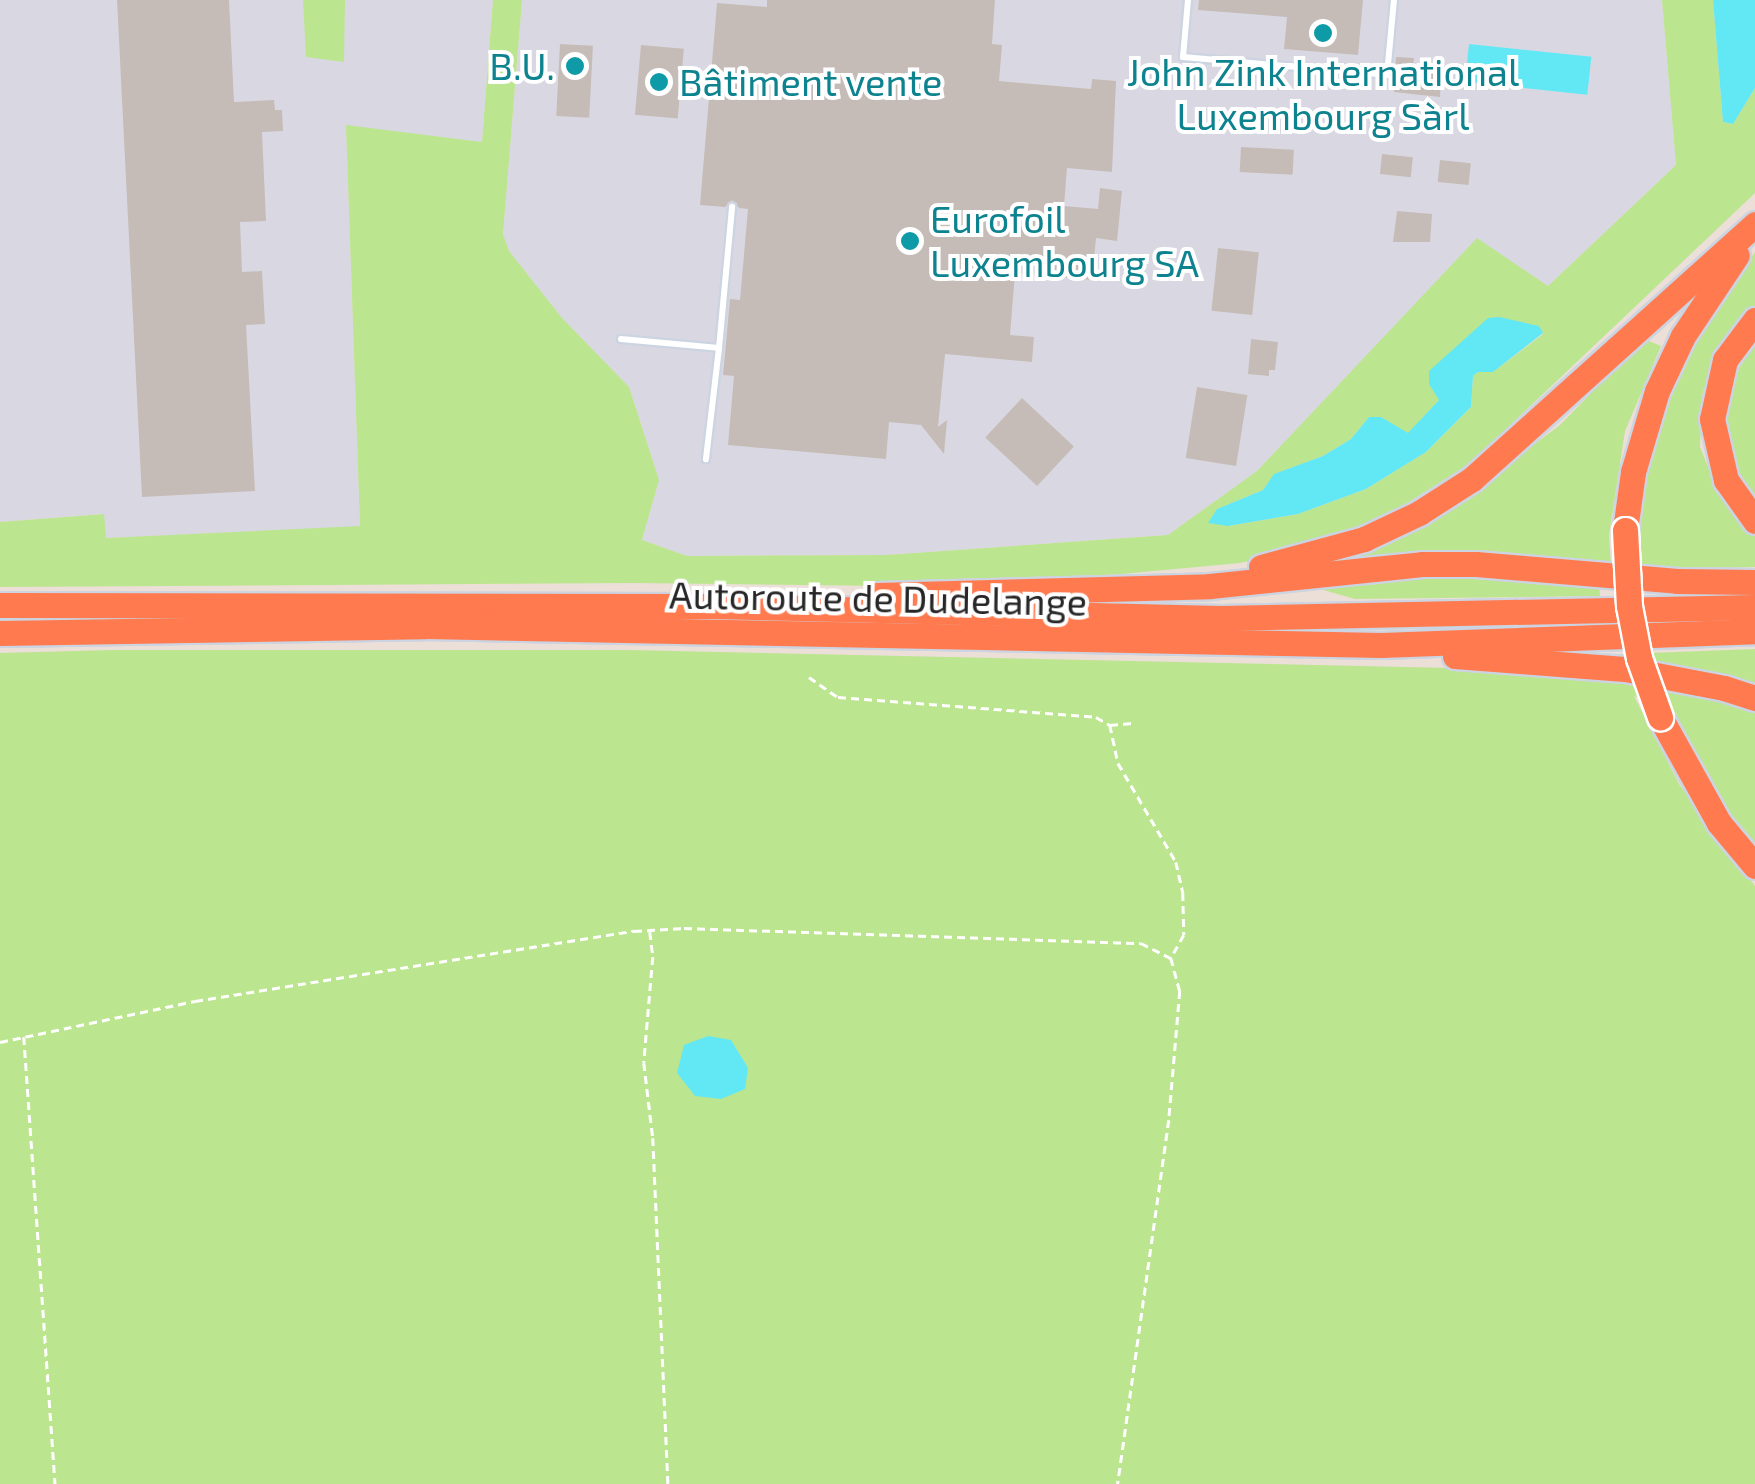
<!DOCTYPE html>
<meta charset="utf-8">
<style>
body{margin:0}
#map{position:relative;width:1755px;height:1484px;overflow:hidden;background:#ebdfd7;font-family:"Exo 2",sans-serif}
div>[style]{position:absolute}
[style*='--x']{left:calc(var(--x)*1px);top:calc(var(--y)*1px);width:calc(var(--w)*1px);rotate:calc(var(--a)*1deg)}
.industrial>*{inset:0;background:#d9d8e2}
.green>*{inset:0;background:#bce58f}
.water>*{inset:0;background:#62e8f4;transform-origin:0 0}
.building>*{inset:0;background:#c6bcb7;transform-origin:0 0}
.path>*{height:2.5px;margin-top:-1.25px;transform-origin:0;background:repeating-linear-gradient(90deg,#fff 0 8px,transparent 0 13px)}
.roads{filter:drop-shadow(2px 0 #ccd4e1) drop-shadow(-2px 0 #ccd4e1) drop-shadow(0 2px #ccd4e1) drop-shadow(0 -2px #ccd4e1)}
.service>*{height:6px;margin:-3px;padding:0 3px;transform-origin:3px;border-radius:3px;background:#fff}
.motorway>*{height:25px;margin:-12.5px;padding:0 12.5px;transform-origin:12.5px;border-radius:12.5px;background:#ff7a4e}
.bridges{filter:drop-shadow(2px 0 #fff) drop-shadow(-2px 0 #fff) drop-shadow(0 2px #fff) drop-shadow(0 -2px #fff)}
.motorway-bridge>*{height:25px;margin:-12.5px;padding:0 12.5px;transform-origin:12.5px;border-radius:12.5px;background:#ff7a4e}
.dots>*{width:28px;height:28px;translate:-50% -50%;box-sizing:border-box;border:5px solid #fff;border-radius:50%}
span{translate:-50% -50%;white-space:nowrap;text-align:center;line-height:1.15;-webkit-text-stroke:8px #fff;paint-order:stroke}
.culture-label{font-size:38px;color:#0d838f}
.right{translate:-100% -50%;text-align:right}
.left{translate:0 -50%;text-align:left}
.street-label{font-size:38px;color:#272727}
</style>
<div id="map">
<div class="industrial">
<div style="clip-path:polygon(0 0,493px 0,482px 142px,346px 126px,360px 527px,105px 538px,103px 514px,0 522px)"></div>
<div style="clip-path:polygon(522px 0,1662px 0,1676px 165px,1548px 286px,1477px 239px,1257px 471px,1168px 535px,886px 555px,687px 556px,642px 540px,659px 480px,629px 387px,562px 318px,509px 251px,503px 234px)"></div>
</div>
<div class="green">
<div style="clip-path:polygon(303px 0,345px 0,344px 62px,306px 57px)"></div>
<div style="clip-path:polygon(evenodd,493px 0,522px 0,503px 234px,509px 251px,562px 318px,629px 387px,659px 480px,642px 540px,687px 556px,886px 555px,1168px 535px,1257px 471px,1477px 238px,1548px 286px,1676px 165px,1662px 0,1713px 0,1723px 122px,1733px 124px,1755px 88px,1755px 193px,1469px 464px,1377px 522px,1309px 548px,1240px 563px,1122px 574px,886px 586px,633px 583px,0 587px,0 522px,104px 514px,106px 538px,360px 526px,346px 125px,482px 142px,493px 0,1538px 326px,1543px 334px,1493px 372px,1478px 372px,1473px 376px,1471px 407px,1426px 452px,1366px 489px,1298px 514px,1228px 526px,1217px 509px,1263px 490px,1275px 474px,1323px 456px,1351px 439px,1369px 417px,1381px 417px,1408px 434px,1439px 400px,1538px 326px)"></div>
<div style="clip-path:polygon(1755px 252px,1755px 311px,1717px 352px,1702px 395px,1700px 447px,1715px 484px,1755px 533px,1755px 567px,1639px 570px,1642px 485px,1658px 419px,1688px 348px)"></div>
<div style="clip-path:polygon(1644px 339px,1661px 346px,1625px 431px,1609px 535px,1611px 567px,1342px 563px,1340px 557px,1435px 519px,1560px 425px)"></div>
<div style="clip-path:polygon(1755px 343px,1755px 504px,1731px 460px,1724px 425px,1730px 382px)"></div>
<div style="clip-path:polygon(1516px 575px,1599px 585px,1600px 596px,1355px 599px,1313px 587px,1422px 576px)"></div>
<div style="clip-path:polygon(1755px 649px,1755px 691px,1597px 655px)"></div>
<div style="clip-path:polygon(112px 650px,628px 650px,1451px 668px,1596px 676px,1755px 709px,1755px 849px,1704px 779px,1668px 712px,1634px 696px,1679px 784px,1755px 886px,1755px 1484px,0 1484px,0 653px)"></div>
</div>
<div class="water">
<div style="clip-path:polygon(1713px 0,1755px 0,1755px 88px,1733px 124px,1723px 122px)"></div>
<div style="left:1469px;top:44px;width:123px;height:38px;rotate:6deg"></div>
<div style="clip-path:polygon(1499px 317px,1539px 326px,1543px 333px,1493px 372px,1478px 372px,1473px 376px,1471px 407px,1426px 452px,1366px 489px,1298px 514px,1228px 526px,1208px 523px,1217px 509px,1263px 490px,1274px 474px,1323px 456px,1351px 439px,1369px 417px,1381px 417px,1408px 433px,1439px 400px,1429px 384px,1429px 371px,1488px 318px)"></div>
<div style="clip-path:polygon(708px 1036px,731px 1040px,748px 1068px,745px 1089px,721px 1099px,695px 1096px,677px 1073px,684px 1045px)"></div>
</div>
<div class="building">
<div style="clip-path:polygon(117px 0,229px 0,234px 102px,274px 100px,275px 110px,282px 110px,283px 131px,262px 132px,266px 221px,240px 222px,242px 272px,262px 271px,265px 324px,246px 325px,255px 491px,142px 497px)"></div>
<div style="clip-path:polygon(767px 0,995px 0,992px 44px,1002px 45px,999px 81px,1091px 89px,1092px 79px,1116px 81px,1112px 172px,1067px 168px,1064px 206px,1098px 209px,1100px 188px,1122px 191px,1117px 241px,1096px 238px,1092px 280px,1015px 273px,1010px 335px,1034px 337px,1032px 362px,945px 354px,938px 427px,947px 420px,944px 454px,921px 425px,889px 422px,886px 459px,728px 445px,734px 376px,723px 375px,730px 299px,740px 300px,748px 209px,739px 208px,732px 200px,725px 207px,700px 205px,717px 3px,767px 7px)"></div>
<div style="clip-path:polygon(1199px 0,1363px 0,1358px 55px,1284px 49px,1287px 17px,1198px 10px)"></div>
<div style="left:560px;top:44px;width:33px;height:72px;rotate:3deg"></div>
<div style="left:641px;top:45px;width:43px;height:70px;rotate:5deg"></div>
<div style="clip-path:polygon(1396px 57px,1414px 58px,1413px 66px,1441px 68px,1440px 97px,1394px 92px)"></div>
<div style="left:1241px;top:147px;width:53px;height:25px;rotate:3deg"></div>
<div style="left:1382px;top:154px;width:31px;height:20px;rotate:6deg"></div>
<div style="left:1440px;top:160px;width:31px;height:22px;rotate:6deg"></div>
<div style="clip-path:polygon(1397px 211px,1432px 214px,1430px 242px,1393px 242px)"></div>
<div style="left:1218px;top:248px;width:41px;height:63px;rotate:6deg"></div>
<div style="clip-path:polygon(1251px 339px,1278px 342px,1275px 370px,1269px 370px,1269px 376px,1248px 374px)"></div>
<div style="left:1197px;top:387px;width:51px;height:72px;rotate:9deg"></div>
<div style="left:1022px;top:398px;width:71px;height:54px;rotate:43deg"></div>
</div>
<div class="path">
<div style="--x:809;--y:677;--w:35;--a:35"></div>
<div style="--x:838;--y:697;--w:259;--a:4.4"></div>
<div style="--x:1096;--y:717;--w:16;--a:30"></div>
<div style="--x:1110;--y:725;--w:25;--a:-5"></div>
<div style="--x:1110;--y:725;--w:39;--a:78"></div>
<div style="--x:1118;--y:763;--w:115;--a:59.6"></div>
<div style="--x:1176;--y:862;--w:32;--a:77"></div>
<div style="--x:1183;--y:893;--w:42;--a:88.6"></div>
<div style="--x:1184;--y:935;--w:25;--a:119"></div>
<div style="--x:650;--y:932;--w:25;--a:83"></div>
<div style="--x:653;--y:957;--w:106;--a:94.9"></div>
<div style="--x:644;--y:1063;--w:76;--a:83.2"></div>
<div style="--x:653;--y:1138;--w:346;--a:87.5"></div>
<div style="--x:24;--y:1037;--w:448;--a:86"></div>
<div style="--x:0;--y:1042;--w:199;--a:-11.9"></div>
<div style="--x:195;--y:1001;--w:445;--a:-9.1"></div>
<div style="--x:634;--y:931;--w:50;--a:-3.4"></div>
<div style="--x:684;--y:928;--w:457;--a:1.9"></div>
<div style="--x:1141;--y:943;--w:34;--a:27"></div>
<div style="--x:1171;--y:958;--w:34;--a:75"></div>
<div style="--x:1180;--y:991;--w:129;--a:94.9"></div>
<div style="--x:1169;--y:1120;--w:368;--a:98"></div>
</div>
<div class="roads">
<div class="service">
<div style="--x:1188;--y:0;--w:57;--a:95"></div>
<div style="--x:1183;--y:57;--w:205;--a:5"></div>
<div style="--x:1387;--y:75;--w:75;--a:-84.7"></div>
<div style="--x:621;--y:339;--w:98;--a:5.2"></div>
<div style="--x:719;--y:348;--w:112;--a:96.7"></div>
<div style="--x:719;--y:348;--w:142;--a:-84.7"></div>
</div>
<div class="motorway">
<div style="--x:1755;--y:320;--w:50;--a:126.9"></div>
<div style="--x:1725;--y:360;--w:60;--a:102.4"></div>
<div style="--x:1712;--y:419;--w:63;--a:77.1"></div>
<div style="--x:1726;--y:480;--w:50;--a:54.7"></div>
<div style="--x:1625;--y:530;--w:59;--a:-82.1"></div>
<div style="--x:1633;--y:472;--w:84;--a:-73.5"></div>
<div style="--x:1657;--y:391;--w:61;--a:-64.7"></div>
<div style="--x:1683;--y:336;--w:97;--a:-56.3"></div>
<div style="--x:1261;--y:567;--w:107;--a:-15.2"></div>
<div style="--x:1364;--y:539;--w:61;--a:-25.3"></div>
<div style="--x:1419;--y:513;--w:63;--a:-32.7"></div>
<div style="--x:1472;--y:479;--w:381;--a:-42"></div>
<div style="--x:877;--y:595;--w:333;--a:-1.5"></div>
<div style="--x:1210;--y:586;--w:213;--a:-5.9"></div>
<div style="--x:1422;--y:564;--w:54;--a:0"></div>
<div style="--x:1476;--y:564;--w:202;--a:4.8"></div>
<div style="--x:1677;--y:581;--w:78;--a:0.7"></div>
<div style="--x:0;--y:605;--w:711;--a:0.08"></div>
<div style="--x:711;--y:606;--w:509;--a:1.35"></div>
<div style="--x:1220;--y:618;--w:535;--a:-1.18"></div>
<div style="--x:0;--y:633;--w:425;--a:-0.9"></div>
<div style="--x:425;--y:626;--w:956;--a:1.14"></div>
<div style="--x:1381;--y:645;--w:374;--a:-2.1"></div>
<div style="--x:1455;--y:656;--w:170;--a:4.4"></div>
<div style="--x:1625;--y:669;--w:101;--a:10.9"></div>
<div style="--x:1724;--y:688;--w:33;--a:18"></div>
<div style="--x:1660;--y:717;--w:121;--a:60.9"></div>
<div style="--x:1719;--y:823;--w:56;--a:50.1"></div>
</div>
</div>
<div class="bridges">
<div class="motorway-bridge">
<div style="--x:1625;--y:530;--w:76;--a:87"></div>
<div style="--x:1629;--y:606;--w:53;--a:79.1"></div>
<div style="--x:1639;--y:658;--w:63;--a:70.4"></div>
</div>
</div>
<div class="dots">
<div style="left:1323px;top:33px;background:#0f9aa8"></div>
<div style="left:575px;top:66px;background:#0f9aa8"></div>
<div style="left:659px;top:82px;background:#0f9aa8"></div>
<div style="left:910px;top:241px;background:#0f9aa8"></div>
</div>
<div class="culture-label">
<span class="right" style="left:555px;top:66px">B.U.</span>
<span style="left:1323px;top:94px">John Zink International<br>Luxembourg Sàrl</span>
<span class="left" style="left:679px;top:82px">Bâtiment vente</span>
<span class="left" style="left:930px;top:241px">Eurofoil<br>Luxembourg SA</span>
</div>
<div class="street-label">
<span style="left:878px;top:598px;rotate:1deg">Autoroute de Dudelange</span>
</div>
</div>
